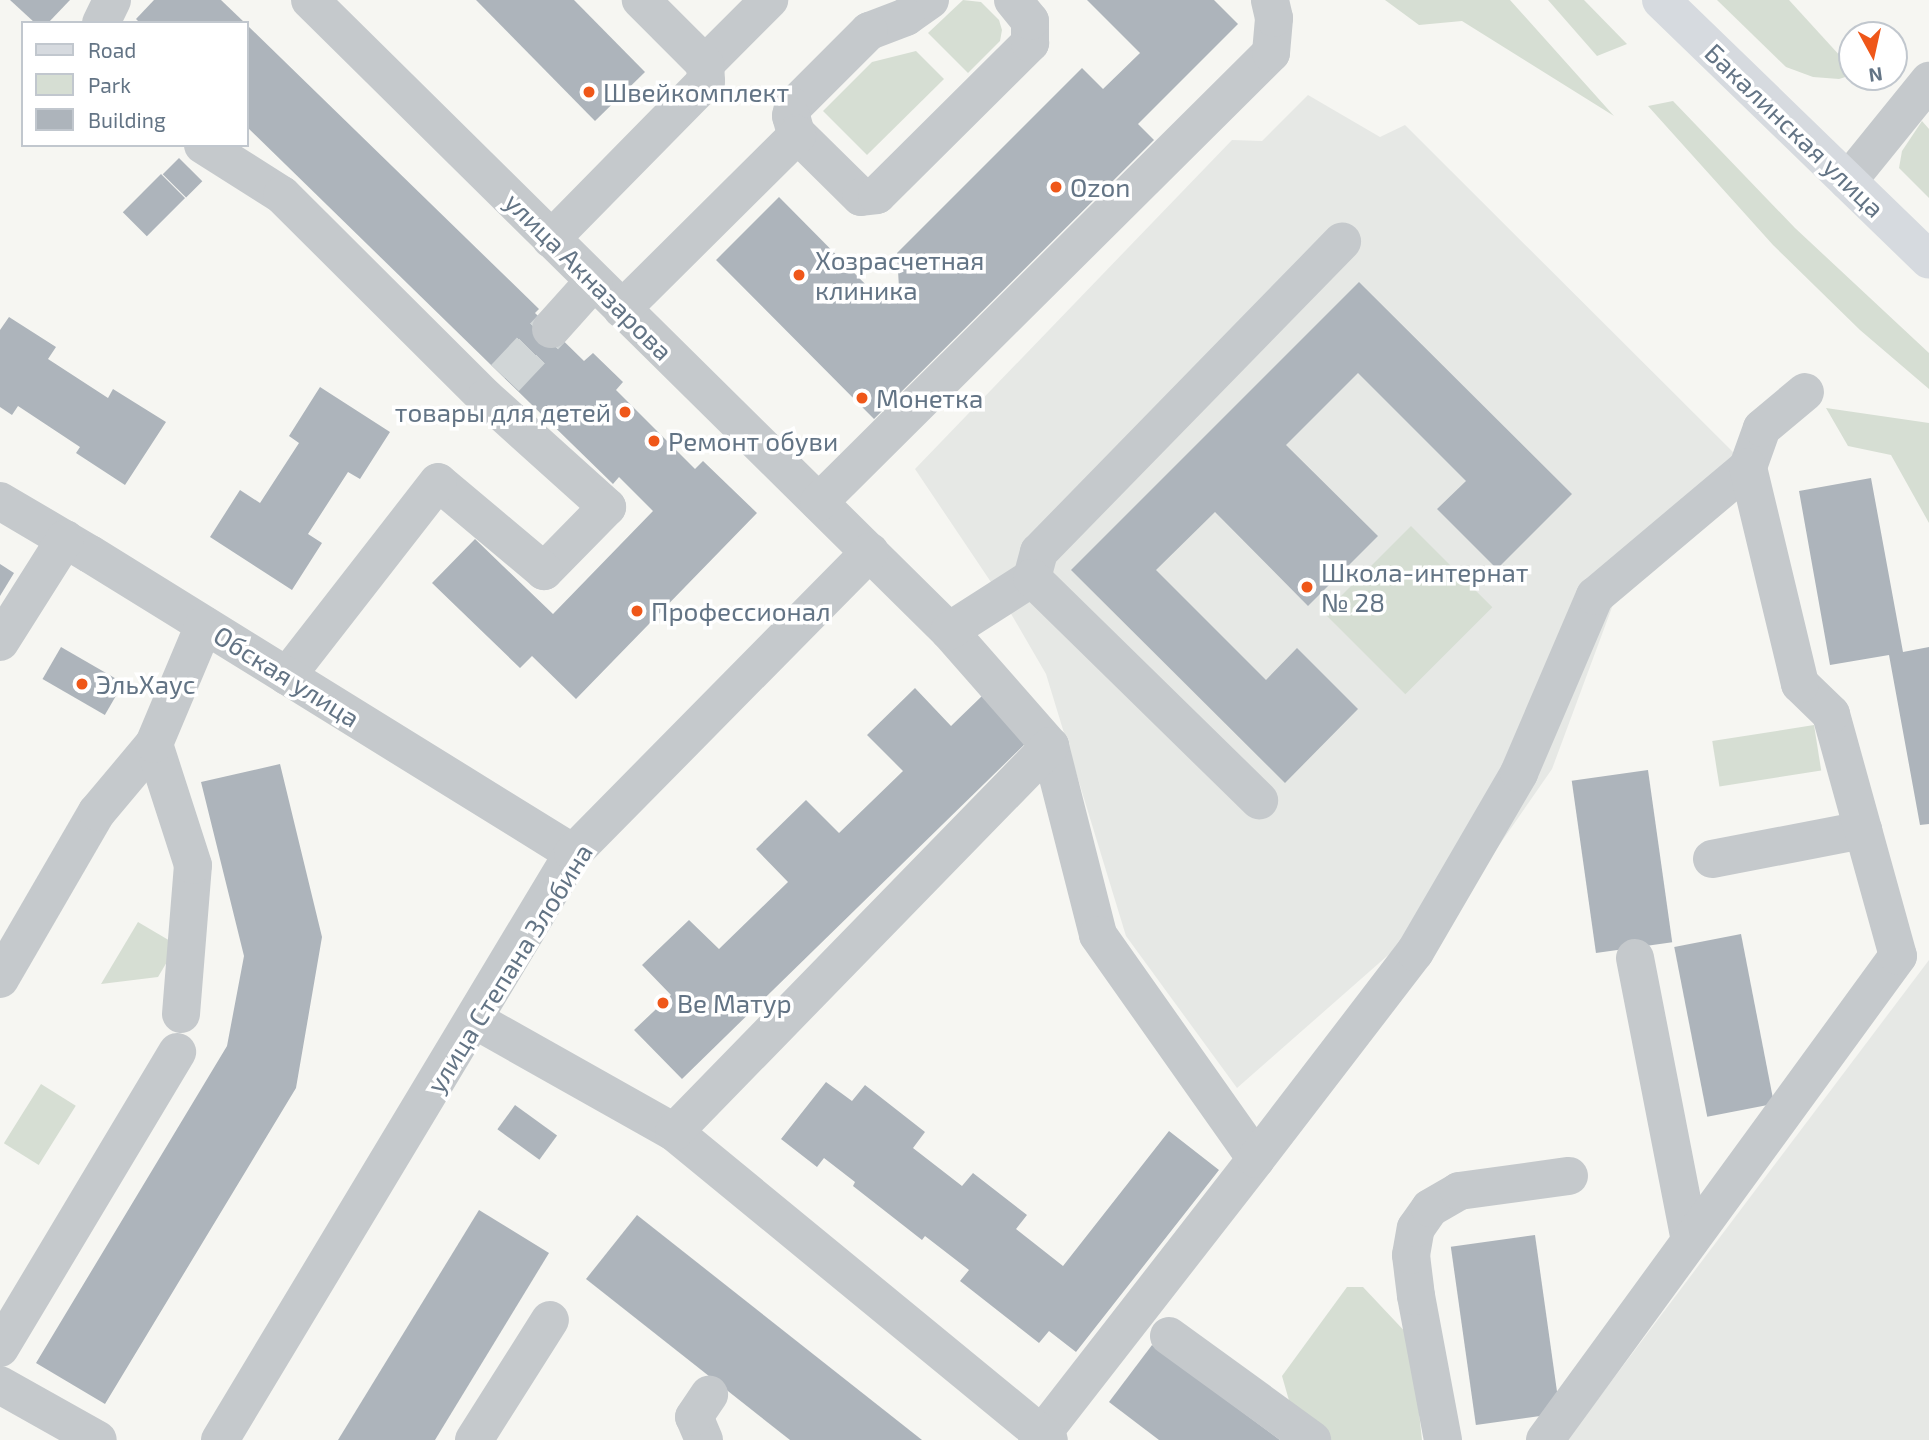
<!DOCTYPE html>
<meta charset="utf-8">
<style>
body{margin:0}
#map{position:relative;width:1929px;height:1440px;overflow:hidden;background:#f6f6f2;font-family:"Exo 2",sans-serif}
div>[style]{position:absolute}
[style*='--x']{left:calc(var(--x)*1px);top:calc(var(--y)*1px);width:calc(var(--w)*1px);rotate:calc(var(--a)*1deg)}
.built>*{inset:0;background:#e6e8e5}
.green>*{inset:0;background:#d6ded3;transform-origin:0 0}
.building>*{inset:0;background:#adb4bb;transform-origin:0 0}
.minor-tunnel>*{height:38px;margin-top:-19px;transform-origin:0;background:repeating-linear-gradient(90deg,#d1d6d7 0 38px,transparent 0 57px)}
.minor>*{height:38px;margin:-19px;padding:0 19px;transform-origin:19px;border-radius:19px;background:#c5c9cc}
.major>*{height:38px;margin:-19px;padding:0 19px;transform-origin:19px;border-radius:19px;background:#d6dadf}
.dots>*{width:19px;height:19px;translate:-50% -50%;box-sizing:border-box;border:4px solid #fff;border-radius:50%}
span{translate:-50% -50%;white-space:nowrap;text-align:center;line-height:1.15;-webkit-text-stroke:7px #fff;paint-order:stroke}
.poi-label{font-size:26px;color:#637485}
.left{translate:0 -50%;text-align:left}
.right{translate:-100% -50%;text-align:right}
.street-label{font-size:26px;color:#637485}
.legend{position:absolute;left:21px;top:21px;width:228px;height:126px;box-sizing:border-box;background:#fff;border:2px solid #c1c7ce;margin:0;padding:9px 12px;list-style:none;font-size:21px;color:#637485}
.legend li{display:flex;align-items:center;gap:14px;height:35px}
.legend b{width:35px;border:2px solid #c1c7ce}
.north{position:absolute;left:1838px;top:21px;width:70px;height:70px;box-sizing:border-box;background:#fff;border:2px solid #c1c7ce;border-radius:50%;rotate:172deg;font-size:19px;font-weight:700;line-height:28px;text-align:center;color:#637485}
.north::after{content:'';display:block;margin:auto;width:24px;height:32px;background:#ef5719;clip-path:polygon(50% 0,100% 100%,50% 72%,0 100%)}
</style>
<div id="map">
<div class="built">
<div style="clip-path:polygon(1308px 95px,1380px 137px,1405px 125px,1748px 467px,1624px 575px,1552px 769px,1477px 877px,1237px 1088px,1126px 936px,1046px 674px,1003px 600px,915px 469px,1232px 140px,1262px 141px)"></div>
<div style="clip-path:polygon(1929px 960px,1929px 1440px,1567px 1440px)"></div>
</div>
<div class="green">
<div style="clip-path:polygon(963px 0,981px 2px,999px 20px,1002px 30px,1000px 41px,968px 73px,928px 33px)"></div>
<div style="clip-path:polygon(1385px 0,1510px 0,1614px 116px,1462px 21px,1419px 25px)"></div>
<div style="clip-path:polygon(1548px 0,1584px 0,1627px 44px,1597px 56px)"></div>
<div style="clip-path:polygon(1717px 0,1789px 0,1852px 69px,1852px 75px,1839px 79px,1813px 77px,1786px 67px)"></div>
<div style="clip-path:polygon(916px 51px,944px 79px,867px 155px,823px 111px,872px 62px)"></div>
<div style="clip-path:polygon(1673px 101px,1795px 228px,1929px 353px,1929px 389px,1860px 330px,1773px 245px,1648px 106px)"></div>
<div style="clip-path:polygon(1922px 121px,1929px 129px,1929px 198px,1899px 168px,1902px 151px)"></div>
<div style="clip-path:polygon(1826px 408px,1929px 423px,1929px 523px,1891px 455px,1848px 446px)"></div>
<div style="left:1411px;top:526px;width:115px;height:123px;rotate:45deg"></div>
<div style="left:1814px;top:725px;width:46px;height:103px;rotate:81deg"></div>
<div style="clip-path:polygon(138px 922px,177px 945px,158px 977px,101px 984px)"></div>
<div style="left:41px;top:1084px;width:41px;height:70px;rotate:32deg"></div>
<div style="clip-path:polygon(1347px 1287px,1363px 1287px,1411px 1338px,1422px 1440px,1331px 1440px,1292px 1411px,1282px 1376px)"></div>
</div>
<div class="building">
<div style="clip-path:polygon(10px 0,70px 0,48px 23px,35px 23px)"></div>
<div style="clip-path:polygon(154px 0,221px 0,245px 23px,140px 23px,136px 19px)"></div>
<div style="clip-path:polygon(476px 0,574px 0,645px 72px,595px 121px)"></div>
<div style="clip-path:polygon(1087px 0,1214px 0,1238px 24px,1138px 124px,1154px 140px,874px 419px,716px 260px,779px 197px,883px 302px,899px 288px,897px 253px,1082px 68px,1103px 89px,1140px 53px)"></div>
<div style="clip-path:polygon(247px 25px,539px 309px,535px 313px,584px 361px,593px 353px,623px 382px,616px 390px,695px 469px,703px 461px,757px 513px,576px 699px,532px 656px,520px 668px,432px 583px,475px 539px,553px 614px,653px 511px,619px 477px,613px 484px,247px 127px)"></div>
<div style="left:179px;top:158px;width:33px;height:23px;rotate:45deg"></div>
<div style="left:161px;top:174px;width:34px;height:54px;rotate:45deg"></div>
<div style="clip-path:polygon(1359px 282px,1572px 494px,1497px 569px,1437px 509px,1466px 481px,1358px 373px,1286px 445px,1378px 536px,1308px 606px,1215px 512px,1156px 570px,1266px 680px,1297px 648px,1358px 709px,1285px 783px,1071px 570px)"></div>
<div style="clip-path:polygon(9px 317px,56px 347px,48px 359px,108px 398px,113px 389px,166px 422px,125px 485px,76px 453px,80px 447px,18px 406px,12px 415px,0 407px,0 330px)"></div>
<div style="clip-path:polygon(320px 387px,390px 432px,360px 479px,348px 472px,308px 534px,322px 543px,292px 590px,210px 537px,240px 490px,260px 503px,299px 443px,289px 436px)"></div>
<div style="clip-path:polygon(1871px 478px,1903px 652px,1929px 647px,1929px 824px,1920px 825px,1889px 655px,1830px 665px,1799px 491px)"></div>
<div style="clip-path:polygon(0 564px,14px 573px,0 596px)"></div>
<div style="left:61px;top:647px;width:72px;height:37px;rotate:30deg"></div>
<div style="clip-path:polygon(915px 688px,951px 726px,982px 696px,1027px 742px,682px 1079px,634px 1030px,671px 995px,642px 965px,689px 920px,719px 949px,788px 882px,756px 849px,806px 800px,839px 833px,903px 771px,867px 735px)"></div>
<div style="clip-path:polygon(280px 764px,322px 937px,296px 1088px,105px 1404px,36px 1363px,227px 1046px,244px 956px,201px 782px)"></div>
<div style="left:1648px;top:770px;width:174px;height:77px;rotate:82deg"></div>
<div style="left:1741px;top:934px;width:173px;height:68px;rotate:79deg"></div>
<div style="clip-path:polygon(826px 1082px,852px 1101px,865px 1085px,925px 1132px,913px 1148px,962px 1186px,973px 1173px,1027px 1215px,1016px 1229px,1063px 1266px,1169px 1131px,1219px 1170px,1076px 1352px,1049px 1331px,1039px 1343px,960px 1281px,969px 1270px,925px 1236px,922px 1240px,853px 1186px,855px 1182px,824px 1158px,817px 1167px,781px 1139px)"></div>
<div style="left:515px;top:1105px;width:52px;height:30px;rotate:36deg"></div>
<div style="clip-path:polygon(479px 1210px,549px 1253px,435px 1440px,338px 1440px)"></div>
<div style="clip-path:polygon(637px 1215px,922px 1440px,790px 1440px,586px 1279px)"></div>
<div style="left:1535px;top:1235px;width:180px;height:85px;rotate:82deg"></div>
<div style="clip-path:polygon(1152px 1345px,1280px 1440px,1159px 1440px,1109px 1402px)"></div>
</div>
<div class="minor-tunnel">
<div style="--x:505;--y:378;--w:67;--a:-46.8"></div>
</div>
<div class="minor">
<div style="--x:310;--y:0;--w:898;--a:44.64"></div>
<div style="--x:949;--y:631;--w:153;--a:48.7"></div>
<div style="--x:1050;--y:746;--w:195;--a:75.7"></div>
<div style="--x:1098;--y:935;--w:274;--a:54.8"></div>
<div style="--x:1256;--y:1159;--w:356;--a:127.9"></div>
<div style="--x:930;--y:0;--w:29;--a:145"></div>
<div style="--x:906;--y:17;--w:40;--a:159"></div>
<div style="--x:869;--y:31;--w:107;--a:135"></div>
<div style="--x:793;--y:107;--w:9;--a:103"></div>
<div style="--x:791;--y:116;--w:18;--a:74"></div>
<div style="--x:796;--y:133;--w:91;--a:44.6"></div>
<div style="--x:861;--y:197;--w:16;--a:-7"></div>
<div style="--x:877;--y:195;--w:216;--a:-44.8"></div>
<div style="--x:1030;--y:43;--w:22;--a:-90"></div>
<div style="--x:1030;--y:21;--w:27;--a:-129"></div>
<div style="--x:101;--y:23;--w:25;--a:-64"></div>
<div style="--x:705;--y:64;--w:91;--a:-45"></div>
<div style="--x:203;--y:145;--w:93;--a:32.3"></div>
<div style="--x:282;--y:195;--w:288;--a:44.9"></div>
<div style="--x:486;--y:398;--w:163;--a:42"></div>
<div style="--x:607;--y:507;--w:90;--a:134.5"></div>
<div style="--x:544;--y:571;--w:138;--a:-140"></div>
<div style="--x:438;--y:482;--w:246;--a:127.9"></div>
<div style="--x:1848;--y:181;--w:129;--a:-51"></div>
<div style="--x:551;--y:239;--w:221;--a:-45.5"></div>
<div style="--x:706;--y:81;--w:17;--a:-93"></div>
<div style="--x:705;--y:64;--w:91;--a:-135"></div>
<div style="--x:622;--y:309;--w:247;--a:-44.8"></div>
<div style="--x:551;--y:329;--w:64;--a:-48.1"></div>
<div style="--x:0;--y:501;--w:104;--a:30.5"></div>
<div style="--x:90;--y:554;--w:568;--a:31.76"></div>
<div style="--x:819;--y:502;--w:637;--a:-44.81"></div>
<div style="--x:1271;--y:53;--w:35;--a:-85"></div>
<div style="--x:1274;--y:18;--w:18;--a:-103"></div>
<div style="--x:1032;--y:578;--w:27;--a:-75"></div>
<div style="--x:1039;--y:552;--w:434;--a:-45.7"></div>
<div style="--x:949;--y:631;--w:98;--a:-32.6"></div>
<div style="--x:1032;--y:578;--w:318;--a:44.4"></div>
<div style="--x:0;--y:642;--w:122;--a:-57.7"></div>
<div style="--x:1712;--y:859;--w:154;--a:-10.9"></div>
<div style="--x:1635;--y:958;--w:288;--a:79"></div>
<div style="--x:0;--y:979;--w:193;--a:-59.9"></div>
<div style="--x:97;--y:812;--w:89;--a:-50"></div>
<div style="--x:181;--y:1014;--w:149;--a:-85.4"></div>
<div style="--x:193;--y:865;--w:127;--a:-107.9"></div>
<div style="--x:154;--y:744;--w:129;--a:-67.2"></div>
<div style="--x:475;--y:1020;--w:228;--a:29.4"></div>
<div style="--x:674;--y:1132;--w:485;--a:39.4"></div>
<div style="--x:674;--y:1132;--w:539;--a:-45.75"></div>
<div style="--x:1256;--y:1159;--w:261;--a:-52.5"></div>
<div style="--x:1415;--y:952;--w:207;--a:-59.8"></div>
<div style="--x:1519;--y:773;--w:193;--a:-66.8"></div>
<div style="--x:1595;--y:596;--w:200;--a:-40.1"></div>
<div style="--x:1748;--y:467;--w:41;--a:-70.3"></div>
<div style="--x:1762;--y:428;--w:56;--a:-39.9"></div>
<div style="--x:1169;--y:1336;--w:177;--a:36"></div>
<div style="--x:0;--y:1348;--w:345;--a:-59.1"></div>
<div style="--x:0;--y:1385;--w:112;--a:29.3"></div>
<div style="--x:220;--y:1440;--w:685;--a:-58.98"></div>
<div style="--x:573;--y:853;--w:423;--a:-45.4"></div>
<div style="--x:474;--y:1440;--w:142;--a:-57.7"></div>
<div style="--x:704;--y:1440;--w:25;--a:-113"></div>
<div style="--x:694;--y:1417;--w:27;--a:-56"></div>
<div style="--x:1443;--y:1440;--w:147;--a:-100.6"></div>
<div style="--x:1416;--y:1296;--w:41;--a:-97"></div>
<div style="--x:1411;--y:1255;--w:27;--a:-80"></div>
<div style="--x:1416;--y:1228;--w:24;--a:-55"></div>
<div style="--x:1430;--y:1208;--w:34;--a:-30"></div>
<div style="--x:1459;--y:1191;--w:111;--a:-7.8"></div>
<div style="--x:1545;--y:1440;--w:599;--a:-53.9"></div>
<div style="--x:1898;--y:956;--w:251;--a:-105.5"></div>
<div style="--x:1831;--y:714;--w:43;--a:-135.9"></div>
<div style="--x:1800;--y:684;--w:223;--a:-103.5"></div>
</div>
<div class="major">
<div style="--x:1661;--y:0;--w:373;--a:44.1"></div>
</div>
<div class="dots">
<div style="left:589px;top:92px;background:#ef5719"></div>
<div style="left:1056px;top:187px;background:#ef5719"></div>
<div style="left:799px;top:275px;background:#ef5719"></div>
<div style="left:862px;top:398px;background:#ef5719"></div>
<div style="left:625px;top:412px;background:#ef5719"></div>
<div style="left:654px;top:441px;background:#ef5719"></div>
<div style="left:1307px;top:587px;background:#ef5719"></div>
<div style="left:637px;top:611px;background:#ef5719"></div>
<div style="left:82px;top:684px;background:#ef5719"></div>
<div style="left:663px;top:1003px;background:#ef5719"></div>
</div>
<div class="poi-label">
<span class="left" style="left:603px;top:92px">Швейкомплект</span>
<span class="left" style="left:1070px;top:187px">Ozon</span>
<span class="left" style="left:815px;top:275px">Хозрасчетная<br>клиника</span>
<span class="left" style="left:876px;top:398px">Монетка</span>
<span class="right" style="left:611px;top:412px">товары для детей</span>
<span class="left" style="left:668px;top:441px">Ремонт обуви</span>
<span class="left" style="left:1321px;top:587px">Школа-интернат<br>№ 28</span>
<span class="left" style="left:651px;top:611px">Профессионал</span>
<span class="left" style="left:96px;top:684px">ЭльХаус</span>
<span class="left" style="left:677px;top:1003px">Be Матур</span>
</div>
<div class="street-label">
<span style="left:1795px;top:130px;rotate:44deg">Бакалинская улица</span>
<span style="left:589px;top:276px;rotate:45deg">улица Акназарова</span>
<span style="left:287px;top:676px;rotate:32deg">Обская улица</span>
<span style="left:509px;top:968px;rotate:-58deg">улица Степана Злобина</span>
</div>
<ul class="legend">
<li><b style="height:9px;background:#d6dadf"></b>Road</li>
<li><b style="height:19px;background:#d6ded3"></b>Park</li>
<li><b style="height:19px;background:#adb4bb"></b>Building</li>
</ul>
<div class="north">N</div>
</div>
